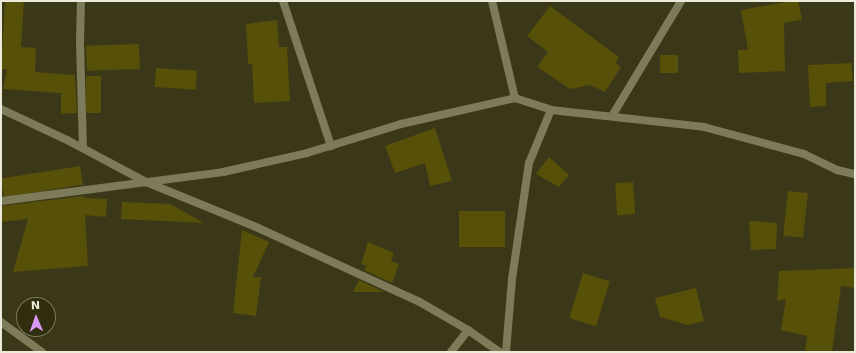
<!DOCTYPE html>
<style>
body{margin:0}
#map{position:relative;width:856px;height:353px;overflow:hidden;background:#3b3819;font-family:"DejaVu Sans",sans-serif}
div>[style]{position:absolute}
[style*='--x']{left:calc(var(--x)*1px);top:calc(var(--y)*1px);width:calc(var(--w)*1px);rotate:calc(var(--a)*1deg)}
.building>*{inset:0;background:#565008;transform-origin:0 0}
.minor>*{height:8px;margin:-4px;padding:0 4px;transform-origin:4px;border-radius:4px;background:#7d7b5a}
span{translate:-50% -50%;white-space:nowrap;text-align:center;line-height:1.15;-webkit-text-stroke:3.5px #302e0e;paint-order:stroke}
.frame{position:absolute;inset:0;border:2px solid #ecebd9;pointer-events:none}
.north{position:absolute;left:16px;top:297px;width:40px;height:40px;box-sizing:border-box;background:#302e0e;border:1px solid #7b7a5f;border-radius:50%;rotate:358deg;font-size:11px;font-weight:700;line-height:16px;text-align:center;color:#ecebd9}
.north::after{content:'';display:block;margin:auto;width:14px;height:18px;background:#d99af7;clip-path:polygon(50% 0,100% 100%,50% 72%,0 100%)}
</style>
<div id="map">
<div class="building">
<div style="clip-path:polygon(5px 1px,24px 1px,21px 47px,36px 48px,35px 72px,75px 75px,77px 113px,61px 114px,61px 93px,3px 89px,7px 69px,1px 69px)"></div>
<div style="clip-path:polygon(791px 1px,798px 1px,802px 20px,784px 23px,785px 71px,739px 73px,738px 50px,748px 50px,741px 10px)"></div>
<div style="clip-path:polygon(550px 6px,619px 57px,616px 63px,621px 67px,605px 92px,590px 85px,570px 89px,537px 67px,548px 52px,527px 36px)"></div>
<div style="clip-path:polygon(277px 20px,279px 47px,287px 47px,290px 101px,254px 103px,252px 64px,248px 64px,246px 24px)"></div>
<div style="left:139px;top:44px;width:25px;height:53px;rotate:88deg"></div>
<div style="left:660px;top:55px;width:18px;height:18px"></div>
<div style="clip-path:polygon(851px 63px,853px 81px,826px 83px,826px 106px,810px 107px,808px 65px)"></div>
<div style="left:156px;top:68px;width:41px;height:19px;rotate:4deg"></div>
<div style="left:86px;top:76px;width:15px;height:37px"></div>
<div style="clip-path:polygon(435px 128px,452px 181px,430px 186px,425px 163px,395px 173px,385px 146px)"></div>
<div style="clip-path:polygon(549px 157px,569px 175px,559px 187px,536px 174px)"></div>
<div style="left:80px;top:166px;width:19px;height:80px;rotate:81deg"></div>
<div style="left:633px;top:182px;width:32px;height:18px;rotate:86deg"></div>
<div style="left:788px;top:191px;width:20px;height:45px;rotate:6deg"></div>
<div style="clip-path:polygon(84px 196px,85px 198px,107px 199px,106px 217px,85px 215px,88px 266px,13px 272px,28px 219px,1px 222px,1px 206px)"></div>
<div style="clip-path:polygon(122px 202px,170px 204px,204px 223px,121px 219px)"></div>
<div style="left:459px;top:211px;width:46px;height:36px"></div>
<div style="clip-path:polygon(749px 221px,777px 223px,776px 249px,751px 250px)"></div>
<div style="clip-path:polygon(242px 230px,269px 242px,253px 277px,261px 277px,256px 316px,233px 313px)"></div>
<div style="clip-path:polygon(368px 242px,394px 253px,391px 261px,399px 264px,392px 283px,364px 270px,367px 266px,361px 264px)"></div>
<div style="clip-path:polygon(855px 268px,855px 288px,841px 286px,832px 352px,805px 352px,807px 336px,781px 330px,786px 299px,777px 301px,779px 271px)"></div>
<div style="left:583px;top:273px;width:28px;height:47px;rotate:17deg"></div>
<div style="clip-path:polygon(359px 280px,384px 292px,353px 292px)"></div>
<div style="clip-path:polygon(696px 288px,704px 321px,688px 325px,660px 317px,655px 298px)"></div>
</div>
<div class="minor">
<div style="--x:81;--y:1;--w:41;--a:91.4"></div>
<div style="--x:80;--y:42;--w:106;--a:88.4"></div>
<div style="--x:283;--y:1;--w:153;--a:71.7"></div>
<div style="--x:492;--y:1;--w:100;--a:76.7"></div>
<div style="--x:1;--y:109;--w:75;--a:25.2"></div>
<div style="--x:69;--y:141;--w:87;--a:28"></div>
<div style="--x:146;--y:182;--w:119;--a:22.2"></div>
<div style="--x:256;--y:227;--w:178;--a:24.6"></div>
<div style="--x:418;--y:301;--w:58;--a:30.1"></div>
<div style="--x:468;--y:330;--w:39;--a:35"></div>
<div style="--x:612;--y:116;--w:134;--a:-59"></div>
<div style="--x:1;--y:201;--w:224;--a:-7.4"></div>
<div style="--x:223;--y:172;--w:86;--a:-12.7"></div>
<div style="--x:307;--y:153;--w:98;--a:-17.1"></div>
<div style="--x:401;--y:124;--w:117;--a:-12.8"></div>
<div style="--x:515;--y:98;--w:38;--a:18"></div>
<div style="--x:551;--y:110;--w:154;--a:6.3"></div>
<div style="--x:704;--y:127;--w:104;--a:15.1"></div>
<div style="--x:804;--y:154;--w:37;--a:26"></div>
<div style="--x:837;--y:170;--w:18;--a:13"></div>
<div style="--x:1;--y:322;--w:51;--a:36.2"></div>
<div style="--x:451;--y:352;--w:28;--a:-52"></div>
<div style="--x:506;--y:352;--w:73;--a:-85.3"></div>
<div style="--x:512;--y:279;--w:117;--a:-81.7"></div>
<div style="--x:529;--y:163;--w:57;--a:-67.5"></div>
</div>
<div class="frame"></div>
<div class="north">N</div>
</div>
